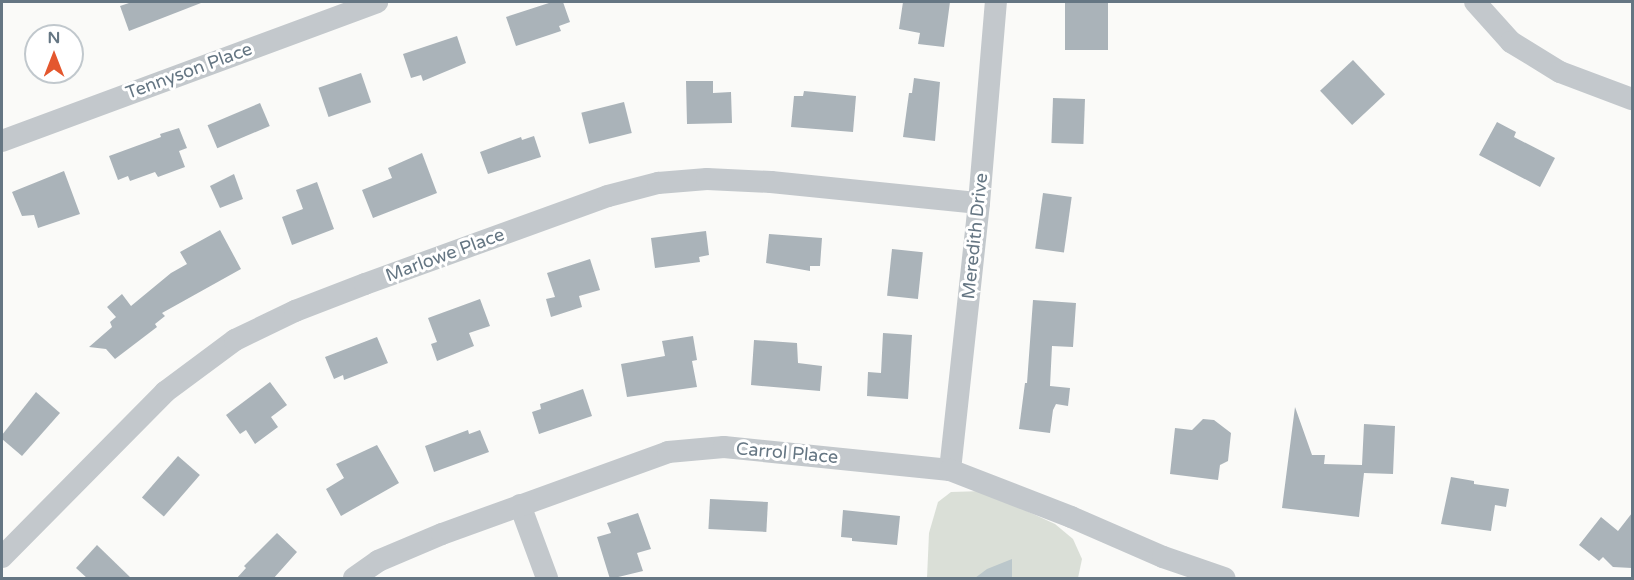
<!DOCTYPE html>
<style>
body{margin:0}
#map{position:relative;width:1634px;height:580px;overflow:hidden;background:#fafaf8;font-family:"Varela Round",sans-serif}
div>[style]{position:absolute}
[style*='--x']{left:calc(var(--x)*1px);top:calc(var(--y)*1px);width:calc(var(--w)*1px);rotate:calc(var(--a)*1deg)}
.green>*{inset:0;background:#dadfd7}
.water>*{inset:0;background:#bbc7cb}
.building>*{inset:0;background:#aab3b9;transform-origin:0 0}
.minor>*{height:22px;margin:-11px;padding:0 11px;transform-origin:11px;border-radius:11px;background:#c3c8cc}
span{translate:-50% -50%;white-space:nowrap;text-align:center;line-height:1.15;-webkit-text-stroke:6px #fff;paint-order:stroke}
.street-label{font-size:18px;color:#657683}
.frame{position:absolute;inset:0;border:3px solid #657683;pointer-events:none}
.north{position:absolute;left:24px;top:24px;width:60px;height:60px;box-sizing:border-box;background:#fff;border:2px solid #c1c8cd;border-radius:50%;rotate:0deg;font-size:16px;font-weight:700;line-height:24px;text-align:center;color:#657683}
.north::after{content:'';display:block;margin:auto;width:21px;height:27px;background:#e4572e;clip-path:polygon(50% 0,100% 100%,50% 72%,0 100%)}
</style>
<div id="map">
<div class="green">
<div style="clip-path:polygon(983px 491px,1055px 524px,1073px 539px,1082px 559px,1078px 578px,927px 578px,929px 533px,938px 502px,951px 492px)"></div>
</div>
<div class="water">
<div style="clip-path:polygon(1012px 559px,1012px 578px,975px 578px,987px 569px)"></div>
</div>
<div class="building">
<div style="clip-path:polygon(132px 2px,201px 2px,201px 3px,129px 31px,120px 6px)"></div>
<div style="clip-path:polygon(552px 2px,563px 2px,570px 22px,559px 26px,561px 31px,516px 46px,506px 17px)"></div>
<div style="clip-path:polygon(903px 2px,950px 2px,944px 47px,918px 44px,920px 33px,899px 29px)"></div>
<div style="left:1065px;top:2px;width:43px;height:48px"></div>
<div style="clip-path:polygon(457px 36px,466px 63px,423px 81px,421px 75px,411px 78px,403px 54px)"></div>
<div style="left:1353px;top:60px;width:47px;height:45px;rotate:47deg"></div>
<div style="left:361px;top:73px;width:31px;height:45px;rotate:71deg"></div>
<div style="clip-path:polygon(914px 78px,940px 82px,935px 141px,903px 137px,909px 93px,912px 93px)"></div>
<div style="clip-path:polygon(686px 81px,713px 81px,713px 93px,731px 92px,732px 123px,687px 124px)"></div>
<div style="clip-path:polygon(804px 91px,856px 96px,853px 132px,791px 127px,794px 96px,803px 96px)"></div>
<div style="left:1053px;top:98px;width:32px;height:45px;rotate:2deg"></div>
<div style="left:624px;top:102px;width:32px;height:44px;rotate:76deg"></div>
<div style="left:260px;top:103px;width:25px;height:57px;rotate:67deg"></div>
<div style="clip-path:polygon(1497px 122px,1516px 132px,1514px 137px,1555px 158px,1540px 187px,1479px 155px)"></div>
<div style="clip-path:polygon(179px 128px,187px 148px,179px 151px,185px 167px,158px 177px,155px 172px,130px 181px,128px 176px,118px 180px,109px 156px,161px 137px,160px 134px)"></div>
<div style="clip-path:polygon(534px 136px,541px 157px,488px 174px,480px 152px,521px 137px,522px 140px)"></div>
<div style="clip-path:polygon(422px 153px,437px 193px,373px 218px,362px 190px,392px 178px,388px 168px)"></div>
<div style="clip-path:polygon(64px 171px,80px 214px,38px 228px,34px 215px,22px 216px,12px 192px)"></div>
<div style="clip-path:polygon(234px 174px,243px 199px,220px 208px,210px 186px)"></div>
<div style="clip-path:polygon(317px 182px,334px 229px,292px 245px,282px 217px,303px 209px,296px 190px)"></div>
<div style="left:1043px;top:193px;width:29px;height:56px;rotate:8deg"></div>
<div style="clip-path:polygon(220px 230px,241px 269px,162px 313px,165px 316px,155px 324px,157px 327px,115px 359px,106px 349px,89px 347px,112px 327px,110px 322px,116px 317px,107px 307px,122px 294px,131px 306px,171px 273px,187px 264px,180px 252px)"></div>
<div style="clip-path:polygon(706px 231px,709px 255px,699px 257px,700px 262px,655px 268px,651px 238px)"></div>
<div style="clip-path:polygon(769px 234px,822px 238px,820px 266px,810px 266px,810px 271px,766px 263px)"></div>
<div style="left:892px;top:249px;width:31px;height:47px;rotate:6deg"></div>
<div style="clip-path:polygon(590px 259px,600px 290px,579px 296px,582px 307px,551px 317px,546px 299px,555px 297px,547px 273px)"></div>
<div style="clip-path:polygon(480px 299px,490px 326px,469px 333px,474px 346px,437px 361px,431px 344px,437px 342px,428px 318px)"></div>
<div style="clip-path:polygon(1033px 300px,1076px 303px,1073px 347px,1052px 346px,1050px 386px,1070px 388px,1068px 406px,1056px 404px,1053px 410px,1050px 433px,1019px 429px,1025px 383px,1027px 383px)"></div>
<div style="clip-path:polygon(883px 333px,912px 335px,908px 399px,867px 396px,868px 372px,881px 373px)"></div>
<div style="clip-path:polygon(693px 336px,697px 360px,692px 361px,697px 387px,627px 397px,621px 364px,665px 356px,662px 341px)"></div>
<div style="clip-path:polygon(377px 337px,388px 363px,344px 380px,343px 375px,334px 379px,325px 357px)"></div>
<div style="clip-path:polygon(754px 340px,797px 343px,798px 363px,822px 366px,820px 391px,751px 385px)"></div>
<div style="clip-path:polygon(270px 382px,287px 405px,271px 417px,278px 427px,255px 444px,246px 430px,240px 434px,226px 415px)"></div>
<div style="clip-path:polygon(583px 389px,592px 416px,539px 434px,532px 412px,541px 409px,540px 404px)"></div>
<div style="clip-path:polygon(36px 392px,60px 413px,22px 456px,2px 439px,2px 435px)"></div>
<div style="clip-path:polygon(1295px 407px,1312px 455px,1325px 455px,1324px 464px,1362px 465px,1364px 424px,1395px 426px,1393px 474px,1364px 473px,1359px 517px,1282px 508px)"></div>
<div style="clip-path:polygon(1203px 419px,1214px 420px,1231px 433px,1228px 461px,1220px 465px,1218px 480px,1170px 474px,1175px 428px,1192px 430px)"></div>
<div style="clip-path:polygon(468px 430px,469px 434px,480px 430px,489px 452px,434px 472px,425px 446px)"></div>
<div style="clip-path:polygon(377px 445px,399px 483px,341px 516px,326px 489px,344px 478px,336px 464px)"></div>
<div style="left:178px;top:456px;width:29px;height:55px;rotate:41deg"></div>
<div style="clip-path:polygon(1451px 477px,1474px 481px,1474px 484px,1509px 489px,1506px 507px,1495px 505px,1491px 531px,1441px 524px)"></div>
<div style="left:710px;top:499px;width:58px;height:30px;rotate:3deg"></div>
<div style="clip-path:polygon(843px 510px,900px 516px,897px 545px,852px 541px,852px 538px,841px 537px)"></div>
<div style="clip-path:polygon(638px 513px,651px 549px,637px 553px,643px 571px,610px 579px,597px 537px,611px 533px,607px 523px)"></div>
<div style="clip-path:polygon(1632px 513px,1632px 568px,1613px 567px,1603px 557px,1599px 561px,1579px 545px,1601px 517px,1618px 531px)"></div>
<div style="clip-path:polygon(277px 533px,297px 552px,273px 579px,236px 579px,246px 568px,244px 566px)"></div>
<div style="clip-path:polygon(97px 545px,132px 579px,88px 579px,76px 568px)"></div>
</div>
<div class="minor">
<div style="--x:1475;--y:2;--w:54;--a:48"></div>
<div style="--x:1511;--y:42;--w:57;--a:31.5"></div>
<div style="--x:1560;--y:72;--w:77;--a:20.6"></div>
<div style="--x:2;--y:141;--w:400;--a:-20.3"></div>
<div style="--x:950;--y:470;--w:269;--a:-83.8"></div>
<div style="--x:979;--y:203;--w:202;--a:-85.2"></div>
<div style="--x:520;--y:505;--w:78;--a:69.7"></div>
<div style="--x:2;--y:557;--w:232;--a:-45.3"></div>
<div style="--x:165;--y:392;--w:87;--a:-36.6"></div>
<div style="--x:235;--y:340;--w:67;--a:-25.8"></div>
<div style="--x:295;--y:311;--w:75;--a:-21.1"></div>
<div style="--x:365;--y:284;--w:258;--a:-19.9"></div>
<div style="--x:608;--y:196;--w:52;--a:-14.6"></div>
<div style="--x:658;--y:183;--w:49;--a:-4.7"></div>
<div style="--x:707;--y:179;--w:64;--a:2.7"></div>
<div style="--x:771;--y:182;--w:209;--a:5.8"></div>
<div style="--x:354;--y:578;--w:29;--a:-35"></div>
<div style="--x:378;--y:561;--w:69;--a:-22.9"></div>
<div style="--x:442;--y:534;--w:240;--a:-19.9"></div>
<div style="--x:668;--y:452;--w:56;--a:-5.1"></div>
<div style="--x:724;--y:447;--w:227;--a:5.8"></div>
<div style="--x:950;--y:470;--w:130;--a:21.2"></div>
<div style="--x:1071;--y:517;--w:100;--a:23.5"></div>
<div style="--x:1163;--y:557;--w:65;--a:19"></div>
</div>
<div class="street-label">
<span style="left:189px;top:71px;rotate:-20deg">Tennyson Place</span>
<span style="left:975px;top:236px;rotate:-84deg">Meredith Drive</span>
<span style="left:445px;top:255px;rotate:-20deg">Marlowe Place</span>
<span style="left:787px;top:453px;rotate:5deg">Carrol Place</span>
</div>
<div class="frame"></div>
<div class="north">N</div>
</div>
